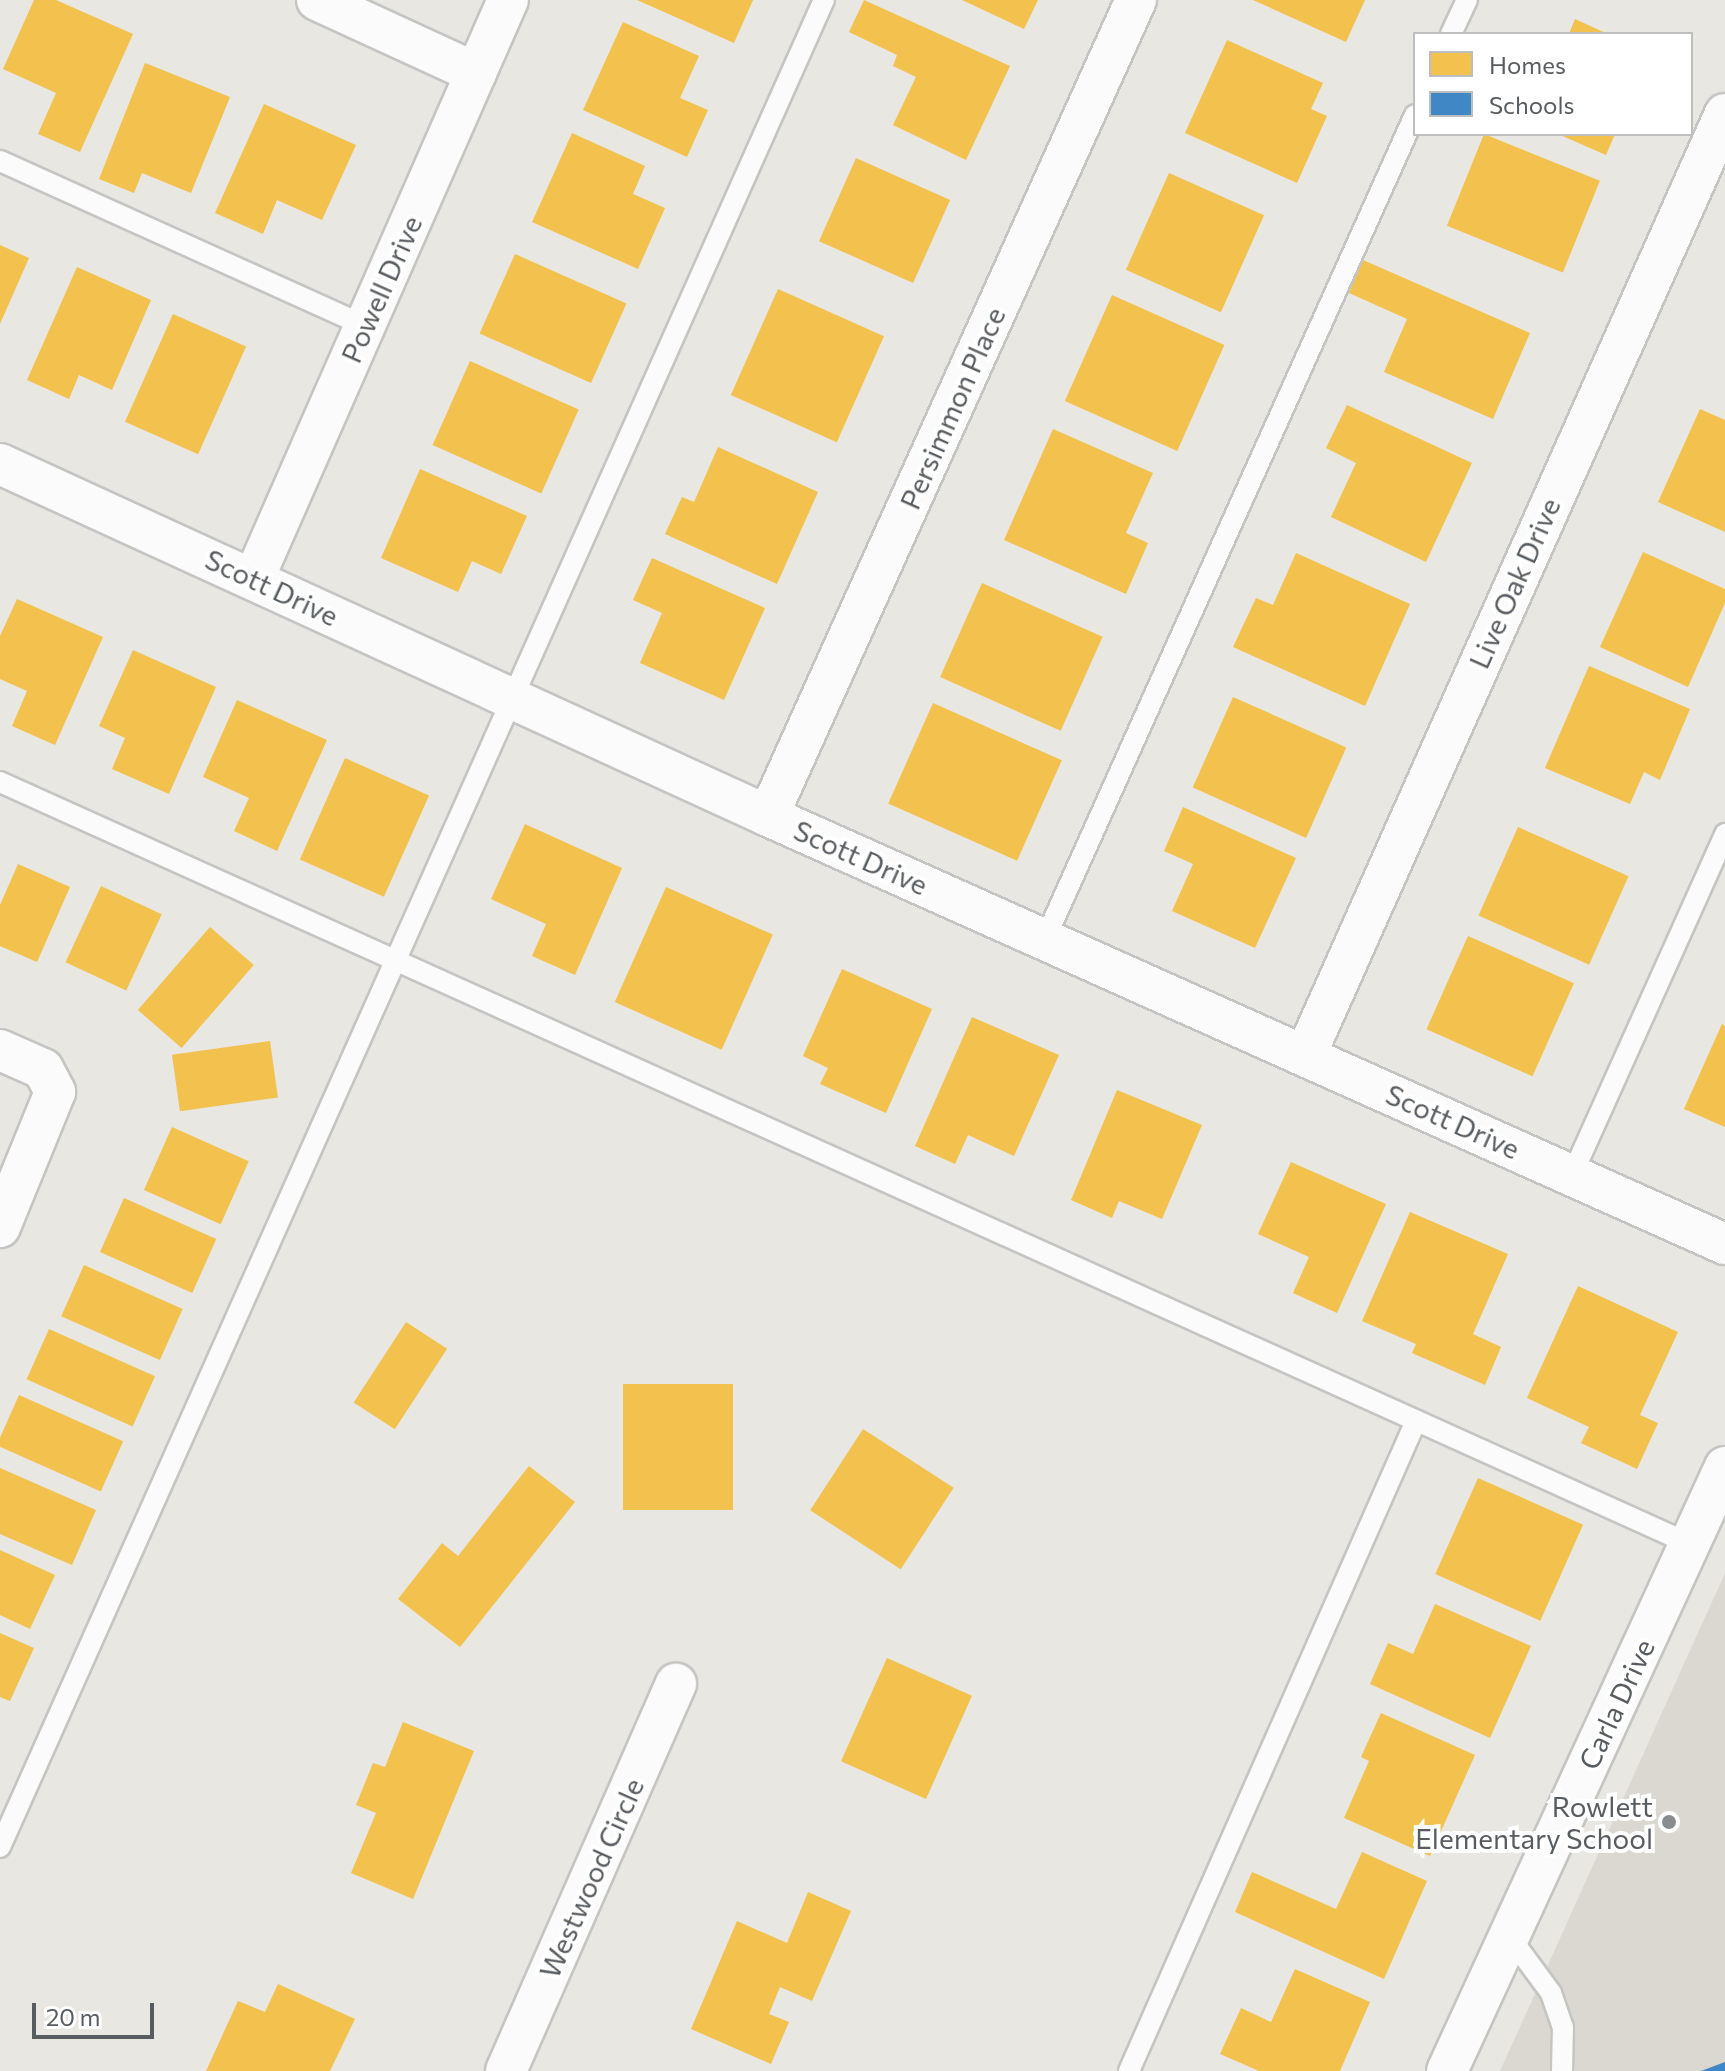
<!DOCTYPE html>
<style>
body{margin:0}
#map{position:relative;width:1725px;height:2071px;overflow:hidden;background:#e8e7e2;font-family:Commissioner,sans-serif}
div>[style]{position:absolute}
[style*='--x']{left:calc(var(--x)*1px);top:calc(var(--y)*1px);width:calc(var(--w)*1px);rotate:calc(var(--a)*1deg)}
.education>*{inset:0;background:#dad8d1}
.homes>*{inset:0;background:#f2c14e;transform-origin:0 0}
.schools>*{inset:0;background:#3f88c5}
.roads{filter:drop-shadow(2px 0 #c4c4c2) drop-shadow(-2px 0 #c4c4c2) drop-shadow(0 2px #c4c4c2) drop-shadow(0 -2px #c4c4c2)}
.lane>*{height:20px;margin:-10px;padding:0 10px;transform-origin:10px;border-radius:10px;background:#fcfbfb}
.street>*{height:40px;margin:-20px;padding:0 20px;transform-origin:20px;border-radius:20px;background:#fcfbfb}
.dots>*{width:22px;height:22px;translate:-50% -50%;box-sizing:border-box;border:4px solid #fff;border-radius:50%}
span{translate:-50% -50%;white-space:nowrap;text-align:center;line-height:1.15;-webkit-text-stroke:8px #fff;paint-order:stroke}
.street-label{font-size:28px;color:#575c60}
.poi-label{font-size:28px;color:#575c60}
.right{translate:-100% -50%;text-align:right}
.legend{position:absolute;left:1413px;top:32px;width:280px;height:104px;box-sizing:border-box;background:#fff;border:2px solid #bcbebf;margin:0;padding:10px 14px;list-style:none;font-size:24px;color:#575c60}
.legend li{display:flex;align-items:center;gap:16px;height:40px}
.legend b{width:40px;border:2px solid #bcbebf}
.scale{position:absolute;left:32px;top:2003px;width:122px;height:36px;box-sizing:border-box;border:4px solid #575c60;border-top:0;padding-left:10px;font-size:24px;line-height:28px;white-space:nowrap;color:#575c60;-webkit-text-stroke:6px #fff;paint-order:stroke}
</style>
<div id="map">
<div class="education">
<div style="clip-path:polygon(1725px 1573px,1725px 2071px,1500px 2071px)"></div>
</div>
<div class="homes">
<div style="clip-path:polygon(34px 0,56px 0,133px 34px,80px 152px,38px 134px,56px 93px,3px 69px)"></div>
<div style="clip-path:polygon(637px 0,753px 0,734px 43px)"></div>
<div style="clip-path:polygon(864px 0,1010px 66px,966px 160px,893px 125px,916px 77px,893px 66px,897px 55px,849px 32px)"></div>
<div style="clip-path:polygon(962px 0,1038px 0,1024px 29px)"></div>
<div style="clip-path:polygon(1253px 0,1365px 0,1346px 42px)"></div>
<div style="clip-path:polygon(1575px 19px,1608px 34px,1569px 34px)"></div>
<div style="clip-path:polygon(623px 22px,699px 56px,680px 98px,708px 110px,687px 157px,583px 110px)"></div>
<div style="clip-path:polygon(1227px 40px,1323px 83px,1311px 109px,1327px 116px,1297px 183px,1185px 133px)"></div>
<div style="clip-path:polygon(145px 63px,230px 97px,191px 193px,142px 173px,134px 193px,99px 179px)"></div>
<div style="clip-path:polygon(264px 104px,356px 145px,322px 220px,277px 200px,263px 234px,215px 213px)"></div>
<div style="clip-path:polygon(572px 133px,645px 166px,633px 194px,665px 208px,638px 269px,532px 222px)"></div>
<div style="left:1484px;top:134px;width:125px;height:99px;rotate:22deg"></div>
<div style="clip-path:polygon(1558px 134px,1615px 134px,1606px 155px)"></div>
<div style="left:856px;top:158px;width:103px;height:91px;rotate:24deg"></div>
<div style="left:1169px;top:173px;width:104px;height:106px;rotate:24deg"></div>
<div style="clip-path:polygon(0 245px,29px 258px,0 324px)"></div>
<div style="left:515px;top:254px;width:122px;height:87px;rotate:24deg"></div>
<div style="clip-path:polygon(1363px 260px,1530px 333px,1493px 419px,1384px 372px,1407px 319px,1349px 293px)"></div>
<div style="clip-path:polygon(77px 267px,151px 300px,112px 390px,79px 375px,69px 399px,27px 380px)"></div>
<div style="left:778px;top:289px;width:116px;height:116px;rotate:24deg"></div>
<div style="left:1112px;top:295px;width:123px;height:116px;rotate:24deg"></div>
<div style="left:173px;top:314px;width:80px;height:118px;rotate:24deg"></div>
<div style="left:470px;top:361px;width:119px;height:92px;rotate:24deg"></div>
<div style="clip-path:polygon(1347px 405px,1472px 463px,1426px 562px,1331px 517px,1356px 463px,1326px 448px)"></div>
<div style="clip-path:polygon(1700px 409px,1725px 420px,1725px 532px,1658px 502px)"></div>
<div style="clip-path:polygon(1053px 429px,1153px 473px,1126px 533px,1148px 543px,1126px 594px,1004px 540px)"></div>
<div style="clip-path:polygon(718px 447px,818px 492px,777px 584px,665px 534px,682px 497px,694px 502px)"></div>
<div style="clip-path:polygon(420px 469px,527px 516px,501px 574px,472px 561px,458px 592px,381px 558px)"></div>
<div style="clip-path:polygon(1643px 552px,1725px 589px,1725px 603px,1688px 687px,1600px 647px)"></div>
<div style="clip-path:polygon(1296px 553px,1410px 604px,1365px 706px,1233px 647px,1256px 598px,1273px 605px)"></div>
<div style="clip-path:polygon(652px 558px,765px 608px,724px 700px,640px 663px,662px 613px,633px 600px)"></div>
<div style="left:982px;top:583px;width:132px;height:103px;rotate:24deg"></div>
<div style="clip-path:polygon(17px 599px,103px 637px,55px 745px,12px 726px,27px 691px,0 679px,0 636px)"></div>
<div style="clip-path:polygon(133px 650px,216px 687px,169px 794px,112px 769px,125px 738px,99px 726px)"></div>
<div style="clip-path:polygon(1589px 666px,1690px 709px,1660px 780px,1644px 772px,1630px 804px,1545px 768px)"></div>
<div style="left:1233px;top:697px;width:124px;height:99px;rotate:24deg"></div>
<div style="clip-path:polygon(237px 700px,327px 740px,277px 851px,234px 831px,249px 798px,203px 777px)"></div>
<div style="left:933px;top:703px;width:141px;height:110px;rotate:24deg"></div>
<div style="left:345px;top:758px;width:92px;height:111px;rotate:24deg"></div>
<div style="clip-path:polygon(1183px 807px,1296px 858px,1255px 948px,1172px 911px,1193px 864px,1164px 851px)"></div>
<div style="clip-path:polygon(525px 824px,622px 868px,575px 975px,532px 956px,546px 924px,491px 899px)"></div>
<div style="left:1518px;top:827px;width:121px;height:97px;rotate:24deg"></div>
<div style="clip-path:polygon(18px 864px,70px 887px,37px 962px,0 946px,0 905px)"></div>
<div style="left:101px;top:886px;width:67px;height:84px;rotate:25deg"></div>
<div style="left:666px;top:887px;width:117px;height:126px;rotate:24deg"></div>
<div style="left:210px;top:927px;width:58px;height:110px;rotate:41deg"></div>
<div style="left:1468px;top:936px;width:116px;height:102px;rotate:24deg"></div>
<div style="clip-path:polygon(842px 969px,932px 1009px,886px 1113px,820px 1084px,828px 1068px,803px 1056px)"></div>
<div style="clip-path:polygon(972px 1017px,1059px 1055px,1014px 1156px,968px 1135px,955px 1164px,915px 1146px)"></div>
<div style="clip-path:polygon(1722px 1024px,1725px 1026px,1725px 1127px,1684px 1109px)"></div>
<div style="left:270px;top:1041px;width:57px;height:99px;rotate:82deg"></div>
<div style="clip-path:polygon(1117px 1090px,1202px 1125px,1162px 1219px,1119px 1201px,1112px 1218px,1071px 1200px)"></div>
<div style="left:172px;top:1127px;width:84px;height:69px;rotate:24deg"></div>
<div style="clip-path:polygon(1291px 1162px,1386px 1204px,1337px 1313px,1293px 1293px,1309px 1257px,1258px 1234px)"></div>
<div style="left:124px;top:1198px;width:101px;height:59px;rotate:24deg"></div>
<div style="clip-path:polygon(1410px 1212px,1508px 1254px,1473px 1334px,1501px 1347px,1485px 1385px,1412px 1353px,1416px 1344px,1362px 1321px)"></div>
<div style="left:84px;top:1265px;width:108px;height:56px;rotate:24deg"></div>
<div style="clip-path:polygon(1578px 1286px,1678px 1332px,1640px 1415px,1658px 1423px,1637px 1469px,1581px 1443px,1589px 1427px,1527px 1398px)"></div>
<div style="left:406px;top:1322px;width:49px;height:96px;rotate:33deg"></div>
<div style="left:49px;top:1329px;width:116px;height:55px;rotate:24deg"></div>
<div style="left:623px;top:1384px;width:110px;height:126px"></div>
<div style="left:19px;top:1395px;width:114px;height:55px;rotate:24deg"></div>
<div style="left:863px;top:1429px;width:108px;height:97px;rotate:33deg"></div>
<div style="clip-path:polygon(529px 1466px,575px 1502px,460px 1647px,398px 1599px,442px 1543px,458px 1556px)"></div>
<div style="clip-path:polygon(0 1468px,96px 1510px,72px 1565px,0 1534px)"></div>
<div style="left:1478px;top:1478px;width:115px;height:105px;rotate:24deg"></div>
<div style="clip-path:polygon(0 1550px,55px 1575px,30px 1629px,0 1615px)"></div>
<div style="clip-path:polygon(1435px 1604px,1531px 1646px,1490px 1738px,1370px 1684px,1388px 1643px,1413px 1654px)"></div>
<div style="clip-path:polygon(0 1633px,34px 1648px,10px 1701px,0 1697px)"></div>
<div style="left:887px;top:1658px;width:93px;height:113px;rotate:24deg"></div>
<div style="clip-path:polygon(1381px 1713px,1475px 1755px,1430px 1856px,1344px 1818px,1369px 1761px,1361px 1757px)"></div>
<div style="clip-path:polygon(403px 1722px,474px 1751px,413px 1899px,351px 1873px,376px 1813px,356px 1805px,373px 1763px,385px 1767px)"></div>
<div style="clip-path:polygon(1362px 1852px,1427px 1881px,1384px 1979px,1235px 1912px,1252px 1872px,1336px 1909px)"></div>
<div style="clip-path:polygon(808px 1892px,851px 1911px,812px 2001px,780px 1987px,769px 2014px,789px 2022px,771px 2064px,691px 2029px,737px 1921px,787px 1943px)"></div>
<div style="clip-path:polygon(1295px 1969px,1370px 2002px,1340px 2071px,1259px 2071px,1220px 2054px,1241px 2008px,1271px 2022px)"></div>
<div style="clip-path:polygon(278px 1984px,355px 2019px,330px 2071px,206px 2071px,238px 2001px,265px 2012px)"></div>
</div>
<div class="schools">
<div style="clip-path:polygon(1725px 2062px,1725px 2071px,1701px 2071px)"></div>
</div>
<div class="roads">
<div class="lane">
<div style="--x:1451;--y:34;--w:38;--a:-65"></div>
<div style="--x:0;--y:161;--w:401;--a:24.3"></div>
<div style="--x:0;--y:782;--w:1854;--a:24.27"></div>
<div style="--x:1045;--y:939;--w:903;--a:-65.82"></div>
<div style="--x:1572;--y:1175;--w:374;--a:-65.8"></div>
<div style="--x:0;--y:1847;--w:2022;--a:-65.96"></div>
<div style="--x:1509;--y:1936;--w:71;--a:53.6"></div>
<div style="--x:1551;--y:1993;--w:36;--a:71"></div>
<div style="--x:1563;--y:2027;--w:44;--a:91.3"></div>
<div style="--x:1129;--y:2071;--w:711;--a:-66.18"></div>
</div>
<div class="street">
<div style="--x:317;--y:0;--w:175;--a:24.7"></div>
<div style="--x:0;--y:464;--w:845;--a:24.62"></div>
<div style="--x:768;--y:816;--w:1048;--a:24.1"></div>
<div style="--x:254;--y:578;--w:631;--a:-66.28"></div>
<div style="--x:768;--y:816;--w:895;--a:-65.73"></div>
<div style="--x:0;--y:1050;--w:47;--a:23.8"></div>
<div style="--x:43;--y:1069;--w:26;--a:62"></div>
<div style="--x:55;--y:1092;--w:146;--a:112.2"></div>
<div style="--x:1306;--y:1054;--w:1029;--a:-65.98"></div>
<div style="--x:506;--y:2071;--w:423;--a:-66.3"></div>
<div style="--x:1447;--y:2071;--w:665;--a:-65.29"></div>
</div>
</div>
<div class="dots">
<div style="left:1669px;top:1822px;background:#8a8d8e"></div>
</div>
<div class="street-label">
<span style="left:381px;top:289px;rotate:-66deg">Powell Drive</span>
<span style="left:952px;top:408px;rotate:-66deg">Persimmon Place</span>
<span style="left:1514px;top:583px;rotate:-66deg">Live Oak Drive</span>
<span style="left:272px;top:587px;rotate:25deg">Scott Drive</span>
<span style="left:861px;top:857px;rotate:24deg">Scott Drive</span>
<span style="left:1453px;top:1121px;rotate:24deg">Scott Drive</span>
<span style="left:1616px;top:1704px;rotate:-65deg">Carla Drive</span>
<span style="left:591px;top:1878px;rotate:-66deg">Westwood Circle</span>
</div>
<div class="poi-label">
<span class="right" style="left:1653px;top:1822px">Rowlett<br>Elementary School</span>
</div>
<ul class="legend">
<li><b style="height:22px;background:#f2c14e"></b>Homes</li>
<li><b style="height:22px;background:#3f88c5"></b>Schools</li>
</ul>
<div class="scale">20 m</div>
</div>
